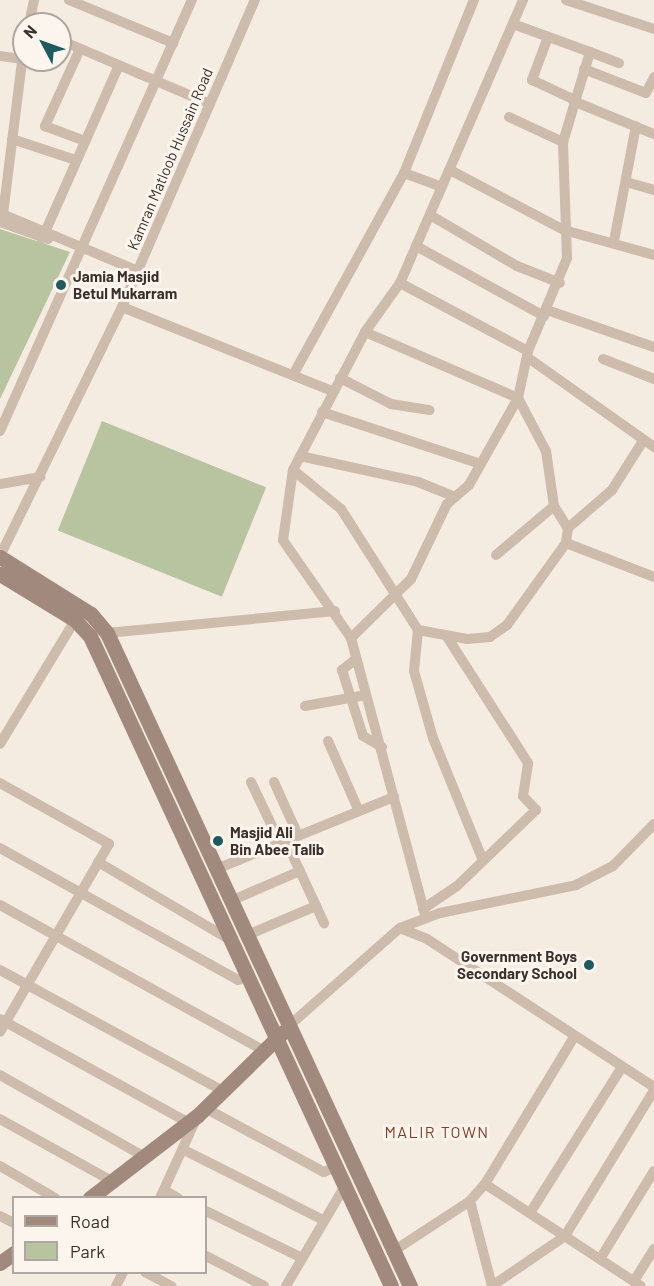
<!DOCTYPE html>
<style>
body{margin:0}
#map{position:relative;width:654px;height:1286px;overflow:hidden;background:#f4ebe1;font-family:Barlow,sans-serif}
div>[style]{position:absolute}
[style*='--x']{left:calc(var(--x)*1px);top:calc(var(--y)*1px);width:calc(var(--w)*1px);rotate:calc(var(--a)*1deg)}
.green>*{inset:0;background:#b8c4a0;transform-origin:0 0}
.street>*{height:10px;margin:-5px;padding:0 5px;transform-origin:5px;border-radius:5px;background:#cdbbac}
.secondary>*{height:15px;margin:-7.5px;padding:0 7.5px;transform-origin:7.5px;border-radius:7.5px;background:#a18a7d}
.dots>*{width:16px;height:16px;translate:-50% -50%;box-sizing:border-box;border:3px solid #fbf5ee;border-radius:50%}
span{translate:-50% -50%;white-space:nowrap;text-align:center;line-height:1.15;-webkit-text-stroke:6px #fbf5ee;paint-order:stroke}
.street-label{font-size:15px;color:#3b302b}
.poi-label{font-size:15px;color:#3b302b;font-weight:700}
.left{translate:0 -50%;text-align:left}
.right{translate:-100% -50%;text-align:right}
.neighbourhood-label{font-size:16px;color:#8c3b22;letter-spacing:1.5px}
.legend{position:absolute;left:12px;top:1196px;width:195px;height:78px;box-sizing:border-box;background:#fbf5ee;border:2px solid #aea6a0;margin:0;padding:8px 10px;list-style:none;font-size:18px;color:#3b302b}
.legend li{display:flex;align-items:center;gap:12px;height:30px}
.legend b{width:30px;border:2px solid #aea6a0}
.north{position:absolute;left:12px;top:12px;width:60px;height:60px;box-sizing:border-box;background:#fbf5ee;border:2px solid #aea6a0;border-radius:50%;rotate:311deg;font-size:16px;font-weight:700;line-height:24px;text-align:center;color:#3b302b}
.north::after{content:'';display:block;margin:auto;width:21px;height:27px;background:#1f5a5e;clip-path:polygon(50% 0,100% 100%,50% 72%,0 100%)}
</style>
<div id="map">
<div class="green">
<div style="clip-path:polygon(0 229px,70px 252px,0 399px)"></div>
<div style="left:102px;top:421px;width:177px;height:118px;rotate:22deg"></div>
</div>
<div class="street">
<div style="--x:69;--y:0;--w:113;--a:22.5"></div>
<div style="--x:566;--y:0;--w:93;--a:18.2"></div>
<div style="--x:29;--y:24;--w:25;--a:-78"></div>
<div style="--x:548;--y:37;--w:46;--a:110.4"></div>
<div style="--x:532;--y:80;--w:45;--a:24.9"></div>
<div style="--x:60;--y:40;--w:163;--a:23.1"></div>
<div style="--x:80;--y:49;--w:85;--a:114.4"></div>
<div style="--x:45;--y:126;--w:43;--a:20.6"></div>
<div style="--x:590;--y:52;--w:31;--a:21"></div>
<div style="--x:0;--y:56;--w:21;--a:8"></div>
<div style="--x:584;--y:69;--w:66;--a:21.2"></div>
<div style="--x:646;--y:93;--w:18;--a:-63"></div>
<div style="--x:573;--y:101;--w:87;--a:22.2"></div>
<div style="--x:509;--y:117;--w:60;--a:24.8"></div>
<div style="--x:12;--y:139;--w:67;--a:18.2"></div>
<div style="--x:450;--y:170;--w:129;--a:27.8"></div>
<div style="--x:564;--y:230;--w:93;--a:15.5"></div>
<div style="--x:404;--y:173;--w:40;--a:20.2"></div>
<div style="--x:626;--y:182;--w:29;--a:16"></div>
<div style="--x:0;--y:213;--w:150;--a:22.8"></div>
<div style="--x:3;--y:214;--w:169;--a:-82.9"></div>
<div style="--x:430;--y:215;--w:101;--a:30.4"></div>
<div style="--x:517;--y:266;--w:46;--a:21.6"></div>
<div style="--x:0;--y:222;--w:51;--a:19.5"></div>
<div style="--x:42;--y:239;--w:190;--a:-66.1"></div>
<div style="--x:614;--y:241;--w:117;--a:-79.2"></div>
<div style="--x:416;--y:246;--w:146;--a:28.7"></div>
<div style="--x:400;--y:283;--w:145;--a:28"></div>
<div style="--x:122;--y:307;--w:226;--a:21.8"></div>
<div style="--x:547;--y:310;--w:113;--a:19.1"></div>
<div style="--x:365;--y:332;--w:167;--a:23.3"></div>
<div style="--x:518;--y:398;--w:60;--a:62.2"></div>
<div style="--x:546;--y:451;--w:56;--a:81.7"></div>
<div style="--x:554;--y:506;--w:26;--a:58"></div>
<div style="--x:568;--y:528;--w:15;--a:98"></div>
<div style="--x:566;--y:543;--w:94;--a:21.1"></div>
<div style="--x:527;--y:357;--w:156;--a:35.3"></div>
<div style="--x:603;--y:359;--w:55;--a:21.4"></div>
<div style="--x:293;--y:375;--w:230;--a:-61.2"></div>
<div style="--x:404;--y:173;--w:187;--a:-68"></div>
<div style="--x:340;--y:378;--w:57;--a:27"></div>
<div style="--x:391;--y:404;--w:39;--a:9"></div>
<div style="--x:322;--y:412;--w:167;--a:18.1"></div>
<div style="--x:0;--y:431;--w:472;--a:-66"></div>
<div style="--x:300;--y:456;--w:121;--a:12.4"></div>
<div style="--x:418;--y:482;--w:40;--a:22"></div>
<div style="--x:293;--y:470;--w:62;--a:39.1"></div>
<div style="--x:341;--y:509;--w:143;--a:57.5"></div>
<div style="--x:418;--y:630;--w:41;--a:95.6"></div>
<div style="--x:414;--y:671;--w:70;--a:74.2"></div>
<div style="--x:433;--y:738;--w:130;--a:67.8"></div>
<div style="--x:0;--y:484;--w:41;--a:-9.9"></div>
<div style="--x:568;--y:528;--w:58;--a:-40.8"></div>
<div style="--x:612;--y:490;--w:58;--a:-57.7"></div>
<div style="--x:496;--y:555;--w:76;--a:-40.2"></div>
<div style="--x:0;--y:556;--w:277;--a:-63.9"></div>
<div style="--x:122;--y:307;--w:335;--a:-66.6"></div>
<div style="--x:418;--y:630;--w:50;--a:10.4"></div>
<div style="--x:467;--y:639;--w:23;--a:-5"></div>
<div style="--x:490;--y:637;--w:21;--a:-35"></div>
<div style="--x:507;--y:625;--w:101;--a:-54.3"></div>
<div style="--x:107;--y:633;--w:229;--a:-5.5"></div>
<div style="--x:351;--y:638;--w:84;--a:-44.5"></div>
<div style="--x:411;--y:579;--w:83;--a:-64.4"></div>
<div style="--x:447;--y:504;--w:29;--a:-41"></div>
<div style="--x:469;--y:485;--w:100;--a:-60.6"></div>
<div style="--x:518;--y:398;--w:48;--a:-78"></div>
<div style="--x:528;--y:351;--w:101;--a:-67.2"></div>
<div style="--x:567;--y:258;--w:116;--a:-92"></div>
<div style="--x:563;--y:142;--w:94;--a:-73.3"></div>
<div style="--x:590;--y:52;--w:82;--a:-160"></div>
<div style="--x:356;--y:659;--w:18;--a:142"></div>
<div style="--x:342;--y:670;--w:69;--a:72.3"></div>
<div style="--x:363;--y:736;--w:22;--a:30"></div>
<div style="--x:305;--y:706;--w:62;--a:-10.2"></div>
<div style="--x:328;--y:741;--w:74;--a:66.2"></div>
<div style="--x:0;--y:744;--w:145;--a:-58.8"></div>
<div style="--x:251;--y:782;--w:65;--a:64.6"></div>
<div style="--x:274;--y:782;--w:56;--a:65.7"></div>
<div style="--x:0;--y:783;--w:125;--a:29.2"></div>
<div style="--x:109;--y:844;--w:217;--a:120.1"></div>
<div style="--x:285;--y:839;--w:93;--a:65.1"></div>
<div style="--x:0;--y:848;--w:272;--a:29"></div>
<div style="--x:238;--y:980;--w:12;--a:-20"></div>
<div style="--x:98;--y:862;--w:156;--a:30.5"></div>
<div style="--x:219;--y:868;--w:189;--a:-22.1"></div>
<div style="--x:233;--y:900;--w:73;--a:-23.4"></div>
<div style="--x:0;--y:905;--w:303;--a:28.9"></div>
<div style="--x:423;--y:909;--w:41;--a:-34.1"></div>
<div style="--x:457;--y:886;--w:110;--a:-43.9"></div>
<div style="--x:536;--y:810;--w:19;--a:-133"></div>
<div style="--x:523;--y:796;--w:33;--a:-81"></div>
<div style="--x:528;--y:763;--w:150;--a:-122.7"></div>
<div style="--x:426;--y:918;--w:290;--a:-105"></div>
<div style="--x:351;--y:638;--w:119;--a:-124.8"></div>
<div style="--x:283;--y:540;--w:71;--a:-81.9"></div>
<div style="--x:293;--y:470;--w:156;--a:-62.4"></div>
<div style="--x:365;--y:332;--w:60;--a:-54.5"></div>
<div style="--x:400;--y:283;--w:309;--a:-66.5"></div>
<div style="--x:400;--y:928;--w:29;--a:22"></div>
<div style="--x:427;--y:939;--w:271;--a:33.1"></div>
<div style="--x:250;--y:934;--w:72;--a:-23"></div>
<div style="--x:0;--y:970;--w:254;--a:28.5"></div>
<div style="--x:0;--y:1019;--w:216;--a:28.8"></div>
<div style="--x:291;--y:1024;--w:145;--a:-41.4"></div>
<div style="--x:400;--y:928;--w:43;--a:-20.6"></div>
<div style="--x:440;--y:913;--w:139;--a:-11.6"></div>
<div style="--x:576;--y:885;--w:42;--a:-27.2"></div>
<div style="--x:613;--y:866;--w:59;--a:-45.7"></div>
<div style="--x:0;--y:1075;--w:167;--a:29.5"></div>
<div style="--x:205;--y:1108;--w:135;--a:28.3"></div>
<div style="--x:324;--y:1172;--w:12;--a:-24"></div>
<div style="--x:0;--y:1119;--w:128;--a:29"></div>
<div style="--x:184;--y:1150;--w:156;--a:26.7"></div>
<div style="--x:0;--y:1166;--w:64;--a:30.2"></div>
<div style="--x:485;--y:1184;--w:186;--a:33.2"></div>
<div style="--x:164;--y:1190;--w:16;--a:30"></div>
<div style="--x:160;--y:1198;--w:87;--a:-65.5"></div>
<div style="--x:470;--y:1201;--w:88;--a:75.5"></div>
<div style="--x:206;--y:1211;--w:107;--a:26.1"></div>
<div style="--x:530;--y:1213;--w:173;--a:-57.8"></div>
<div style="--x:0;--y:1216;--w:16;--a:27"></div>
<div style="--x:392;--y:1252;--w:93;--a:-33.2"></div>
<div style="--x:470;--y:1201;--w:23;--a:-49"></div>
<div style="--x:485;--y:1184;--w:172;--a:-58.8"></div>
<div style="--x:206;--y:1256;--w:65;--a:27.3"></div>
<div style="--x:600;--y:1259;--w:103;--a:-58.5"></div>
<div style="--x:145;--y:1272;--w:30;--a:28"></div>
<div style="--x:634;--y:1281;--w:38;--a:-58"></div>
<div style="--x:116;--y:1286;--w:16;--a:-63"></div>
<div style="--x:286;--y:1286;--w:116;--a:-59.5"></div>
<div style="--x:492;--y:1286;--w:88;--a:-34.4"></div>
<div style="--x:565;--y:1236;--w:171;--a:-58.6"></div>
</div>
<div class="secondary">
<div style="--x:0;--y:557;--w:107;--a:32.1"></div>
<div style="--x:91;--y:614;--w:25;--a:50"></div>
<div style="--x:107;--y:633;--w:720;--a:65.11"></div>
<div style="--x:0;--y:574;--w:88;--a:31.5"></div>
<div style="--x:75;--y:620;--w:22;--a:47"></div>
<div style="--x:90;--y:636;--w:716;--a:65.15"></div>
<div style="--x:90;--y:1198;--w:135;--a:-37.5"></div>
<div style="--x:197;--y:1116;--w:120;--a:-44.3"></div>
<div style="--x:0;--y:1263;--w:17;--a:-36"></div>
</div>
<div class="dots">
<div style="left:61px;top:285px;background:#1f5a5e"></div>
<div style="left:218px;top:841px;background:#1f5a5e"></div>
<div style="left:589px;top:965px;background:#1f5a5e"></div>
</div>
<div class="street-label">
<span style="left:170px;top:159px;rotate:-67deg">Kamran Matloob Hussain Road</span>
</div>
<div class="poi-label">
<span class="left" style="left:73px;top:285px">Jamia Masjid<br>Betul Mukarram</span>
<span class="left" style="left:230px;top:841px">Masjid Ali<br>Bin Abee Talib</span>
<span class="right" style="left:577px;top:965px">Government Boys<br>Secondary School</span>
</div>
<div class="neighbourhood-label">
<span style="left:437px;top:1132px">MALIR TOWN</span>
</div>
<ul class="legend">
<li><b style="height:8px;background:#a18a7d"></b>Road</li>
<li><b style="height:16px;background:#b8c4a0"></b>Park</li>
</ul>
<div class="north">N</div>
</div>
